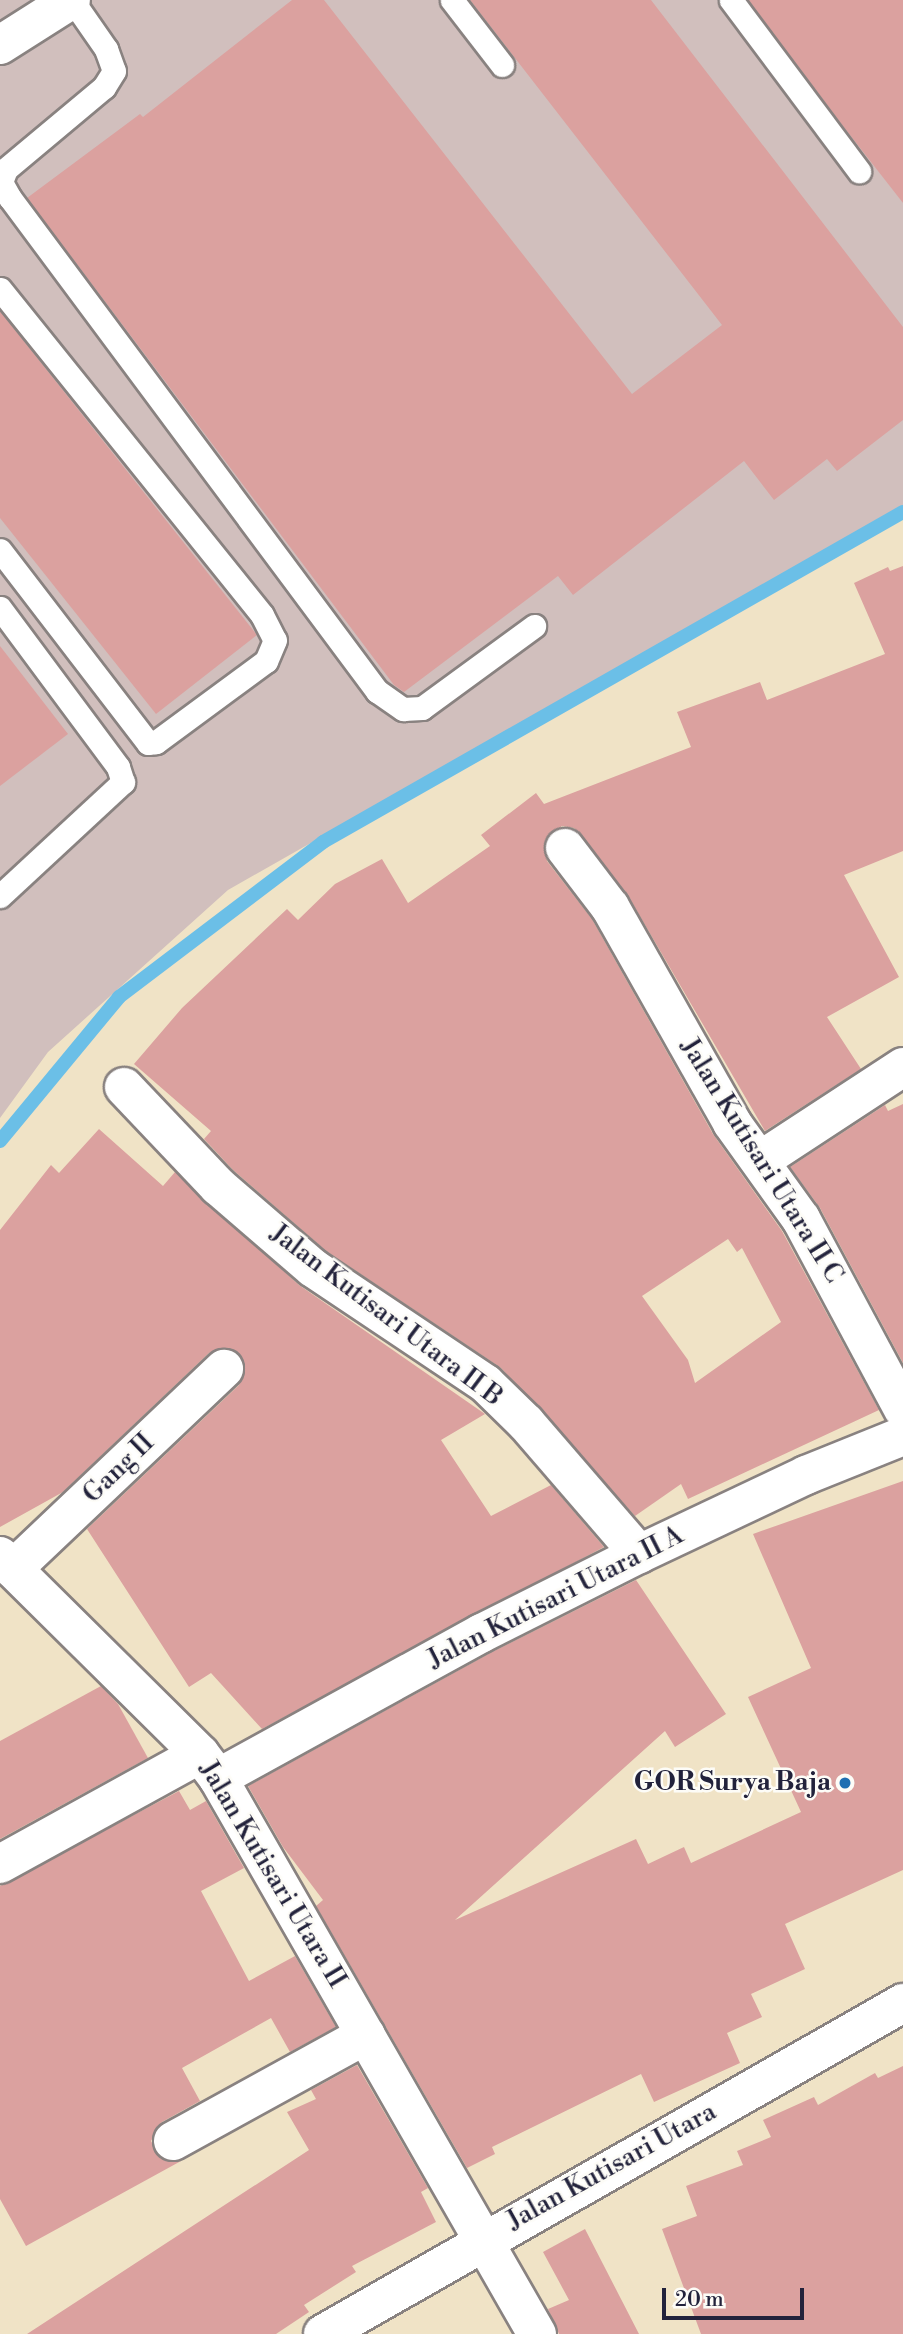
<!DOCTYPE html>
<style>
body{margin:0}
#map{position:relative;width:903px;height:2334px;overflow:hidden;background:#f0e3c6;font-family:"Libre Bodoni",serif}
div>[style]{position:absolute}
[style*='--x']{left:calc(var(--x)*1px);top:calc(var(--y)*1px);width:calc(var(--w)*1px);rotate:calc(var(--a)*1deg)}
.industrial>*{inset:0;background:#d1bfbd}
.stream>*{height:14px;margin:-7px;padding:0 7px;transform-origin:7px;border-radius:7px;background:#6bbfe7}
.building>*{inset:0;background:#dba19f}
.roads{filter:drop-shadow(2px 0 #898280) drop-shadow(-2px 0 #898280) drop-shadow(0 2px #898280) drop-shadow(0 -2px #898280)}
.service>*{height:23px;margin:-11.5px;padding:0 11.5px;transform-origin:11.5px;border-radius:11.5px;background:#fff}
.minor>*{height:38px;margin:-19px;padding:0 19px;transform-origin:19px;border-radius:19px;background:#fff}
.tertiary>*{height:38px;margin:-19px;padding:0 19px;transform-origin:19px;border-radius:19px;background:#fff}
.dots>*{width:19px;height:19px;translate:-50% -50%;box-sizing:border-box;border:4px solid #fdfcf7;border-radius:50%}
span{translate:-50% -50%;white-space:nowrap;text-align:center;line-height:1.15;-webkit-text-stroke:5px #fdfcf7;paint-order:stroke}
.street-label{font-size:26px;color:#22223b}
.poi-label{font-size:26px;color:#22223b;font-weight:700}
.right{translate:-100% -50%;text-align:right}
.scale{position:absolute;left:662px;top:2288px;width:142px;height:32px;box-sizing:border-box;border:4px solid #22223b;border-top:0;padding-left:9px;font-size:21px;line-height:24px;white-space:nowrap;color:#22223b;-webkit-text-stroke:5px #fdfcf7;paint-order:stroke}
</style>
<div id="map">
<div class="industrial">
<div style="clip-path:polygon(0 0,903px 0,903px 506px,228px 890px,48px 1052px,0 1118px)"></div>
</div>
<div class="stream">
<div style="--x:0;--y:1141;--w:187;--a:-50.4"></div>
<div style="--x:119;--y:997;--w:256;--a:-37.2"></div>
<div style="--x:323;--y:842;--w:667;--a:-29.64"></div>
</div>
<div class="building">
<div style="clip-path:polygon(292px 0,324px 0,632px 394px,722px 325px,470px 0,651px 0,903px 327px,903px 420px,837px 471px,827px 459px,774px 500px,744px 461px,573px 595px,558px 576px,404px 692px,394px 685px,27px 198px,140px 114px,143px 117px)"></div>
<div style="clip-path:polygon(748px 0,903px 0,903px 203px,839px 121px)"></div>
<div style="clip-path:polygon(0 311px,257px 635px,156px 714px,0 518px)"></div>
<div style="clip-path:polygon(evenodd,903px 566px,903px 851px,844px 875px,899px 977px,827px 1017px,861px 1069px,765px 1131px,627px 894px,574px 828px,562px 826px,545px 840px,547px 861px,592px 919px,713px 1134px,782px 1231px,879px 1410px,688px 1499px,681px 1484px,635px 1516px,501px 1368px,326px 1251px,233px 1170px,204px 1139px,211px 1131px,134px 1064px,182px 1008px,287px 909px,298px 920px,335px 884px,382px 859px,408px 903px,490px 846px,481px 835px,536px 793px,544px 804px,691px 747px,677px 712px,760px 682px,767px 700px,885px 654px,854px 583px,888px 567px,890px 571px,903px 566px,728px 1239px,737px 1252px,742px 1248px,781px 1322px,695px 1383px,688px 1360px,642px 1296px,728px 1239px)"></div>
<div style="clip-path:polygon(0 646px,68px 734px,0 786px)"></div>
<div style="clip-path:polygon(903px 1104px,903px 1363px,820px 1208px,790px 1167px,885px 1105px,888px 1111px)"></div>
<div style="clip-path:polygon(99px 1129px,163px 1186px,175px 1172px,299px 1285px,485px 1414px,441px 1440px,491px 1516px,551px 1485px,604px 1547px,262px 1729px,211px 1673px,189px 1687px,87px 1529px,239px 1385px,245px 1365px,239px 1354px,220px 1348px,209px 1353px,63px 1492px,0 1527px,0 1230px,51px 1165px,59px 1173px)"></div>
<div style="clip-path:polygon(903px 1481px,903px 1870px,785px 1924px,805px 1969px,751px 1994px,762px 2017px,727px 2033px,740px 2063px,654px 2102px,641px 2074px,492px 2147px,495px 2154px,467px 2168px,316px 1906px,323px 1900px,283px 1847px,248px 1786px,492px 1652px,636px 1580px,726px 1714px,675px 1747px,665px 1731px,455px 1920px,636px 1839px,648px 1864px,684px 1847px,691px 1863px,801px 1812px,748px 1697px,811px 1668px,753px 1534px)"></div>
<div style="clip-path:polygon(101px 1686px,118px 1704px,148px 1758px,0 1839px,0 1741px)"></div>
<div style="clip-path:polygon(179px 1791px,190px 1810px,206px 1801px,244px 1868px,201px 1891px,249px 1981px,295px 1956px,336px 2027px,290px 2052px,271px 2018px,182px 2068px,200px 2101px,162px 2122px,151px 2141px,161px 2159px,181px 2161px,26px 2246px,0 2199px,0 1886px)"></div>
<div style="clip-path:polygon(357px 2065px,428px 2188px,421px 2192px,436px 2222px,352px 2266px,356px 2272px,304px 2305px,309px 2312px,276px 2334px,27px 2334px,309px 2150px,287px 2112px,316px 2099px,311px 2090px)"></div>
<div style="clip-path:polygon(903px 2066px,903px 2334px,701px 2334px,662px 2229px,697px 2216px,686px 2186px,743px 2165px,737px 2151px,771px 2137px,763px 2120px,814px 2097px,818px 2105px,875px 2073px,878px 2078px)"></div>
<div style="clip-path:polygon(585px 2229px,639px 2334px,559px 2334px,548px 2309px,569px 2300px,543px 2252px)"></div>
</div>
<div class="roads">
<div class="service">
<div style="--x:72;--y:0;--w:60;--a:55.2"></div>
<div style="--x:106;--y:49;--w:23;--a:70"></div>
<div style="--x:114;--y:71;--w:19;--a:122"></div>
<div style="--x:104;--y:87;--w:128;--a:140.1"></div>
<div style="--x:6;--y:169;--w:14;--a:111"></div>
<div style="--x:1;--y:182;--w:18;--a:61"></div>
<div style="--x:10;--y:198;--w:615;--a:53.34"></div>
<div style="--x:377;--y:691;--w:32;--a:35"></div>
<div style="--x:403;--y:709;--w:19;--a:-3"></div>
<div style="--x:422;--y:708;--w:139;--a:-36.2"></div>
<div style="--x:452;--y:0;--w:82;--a:52.4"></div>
<div style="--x:731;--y:0;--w:214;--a:53.2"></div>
<div style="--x:0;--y:289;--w:418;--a:51.2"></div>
<div style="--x:262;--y:615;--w:28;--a:63"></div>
<div style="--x:275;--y:640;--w:23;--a:113"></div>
<div style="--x:266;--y:661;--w:137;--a:143.6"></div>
<div style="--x:156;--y:742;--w:8;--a:173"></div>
<div style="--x:148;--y:743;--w:243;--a:-127.5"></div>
<div style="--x:0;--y:608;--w:198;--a:53.4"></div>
<div style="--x:118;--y:767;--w:16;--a:72"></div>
<div style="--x:123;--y:782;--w:168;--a:137.2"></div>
</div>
<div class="minor">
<div style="--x:565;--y:848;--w:74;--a:52.7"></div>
<div style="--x:610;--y:907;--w:248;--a:60.5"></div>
<div style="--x:732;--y:1123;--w:118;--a:54.3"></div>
<div style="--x:801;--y:1219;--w:216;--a:61.8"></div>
<div style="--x:124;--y:1087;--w:137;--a:46.5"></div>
<div style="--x:218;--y:1186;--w:125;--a:40.8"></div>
<div style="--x:313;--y:1268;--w:208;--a:33.8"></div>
<div style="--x:486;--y:1384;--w:56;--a:44.3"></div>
<div style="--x:526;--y:1423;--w:173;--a:49.2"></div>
<div style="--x:761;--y:1160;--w:170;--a:-33.2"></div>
<div style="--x:0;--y:1556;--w:281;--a:44.7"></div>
<div style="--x:200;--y:1754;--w:30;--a:53"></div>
<div style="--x:218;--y:1778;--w:641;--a:60.16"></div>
<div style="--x:13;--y:1569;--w:291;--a:-43.5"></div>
<div style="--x:218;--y:1778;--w:301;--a:-28.8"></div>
<div style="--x:482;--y:1633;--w:176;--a:-26.7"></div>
<div style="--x:639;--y:1554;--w:185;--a:-25.3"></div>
<div style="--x:806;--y:1475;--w:105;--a:-21.9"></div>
<div style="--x:0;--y:1864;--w:228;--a:-28.8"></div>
<div style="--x:173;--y:2141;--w:220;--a:-28.8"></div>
<div style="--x:323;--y:2334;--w:668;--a:-29.71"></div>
</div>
<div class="tertiary">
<div style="--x:0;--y:45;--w:84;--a:-32.4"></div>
</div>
</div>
<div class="dots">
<div style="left:845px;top:1783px;background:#1f6fb2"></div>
</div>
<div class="street-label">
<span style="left:761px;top:1161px;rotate:58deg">Jalan Kutisari Utara II C</span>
<span style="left:386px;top:1316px;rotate:37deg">Jalan Kutisari Utara II B</span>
<span style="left:119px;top:1469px;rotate:-44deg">Gang II</span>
<span style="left:556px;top:1598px;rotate:-27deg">Jalan Kutisari Utara II A</span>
<span style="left:272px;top:1875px;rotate:59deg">Jalan Kutisari Utara II</span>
<span style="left:612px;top:2167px;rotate:-29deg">Jalan Kutisari Utara</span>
</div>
<div class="poi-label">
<span class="right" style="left:831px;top:1783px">GOR Surya Baja</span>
</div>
<div class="scale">20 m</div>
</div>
